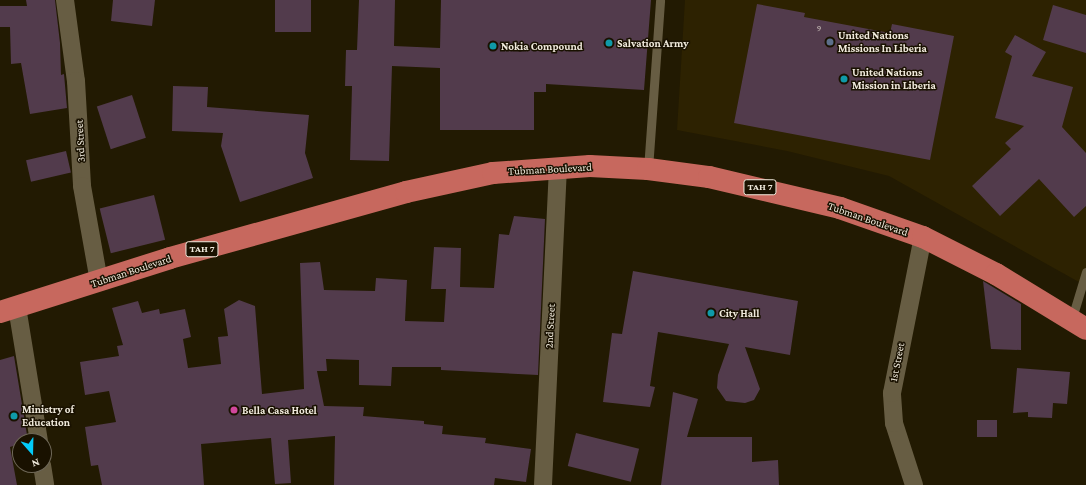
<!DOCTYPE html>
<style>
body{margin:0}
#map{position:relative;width:1086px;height:485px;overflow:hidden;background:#221a02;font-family:"Crimson Pro",serif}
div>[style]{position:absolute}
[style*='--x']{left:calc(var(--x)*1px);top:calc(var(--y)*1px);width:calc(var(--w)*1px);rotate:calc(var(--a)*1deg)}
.built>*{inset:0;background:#2d2201}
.building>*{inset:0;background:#523b4c;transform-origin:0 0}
.service>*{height:9px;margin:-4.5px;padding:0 4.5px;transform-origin:4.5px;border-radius:4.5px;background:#675d43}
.minor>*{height:18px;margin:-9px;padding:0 9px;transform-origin:9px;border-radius:9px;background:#675d43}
.trunk>*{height:22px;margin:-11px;padding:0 11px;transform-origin:11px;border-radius:11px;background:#c7685e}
.dots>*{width:11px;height:11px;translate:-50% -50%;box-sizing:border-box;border:2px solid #191100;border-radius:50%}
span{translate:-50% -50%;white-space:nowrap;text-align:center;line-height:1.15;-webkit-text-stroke:3px #191100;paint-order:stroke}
.number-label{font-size:9px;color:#c8beb8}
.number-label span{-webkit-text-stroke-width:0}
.shield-label span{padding:1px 3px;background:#191100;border:1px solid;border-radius:3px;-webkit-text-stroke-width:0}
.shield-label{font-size:10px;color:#f0eadc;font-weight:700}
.poi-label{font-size:11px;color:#f0eadc;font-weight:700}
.left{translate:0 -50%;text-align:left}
.street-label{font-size:11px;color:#f0eadc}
.north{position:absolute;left:12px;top:433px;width:40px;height:40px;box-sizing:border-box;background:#191100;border:1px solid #6f6858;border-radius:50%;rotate:160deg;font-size:11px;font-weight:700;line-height:16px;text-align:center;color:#f0eadc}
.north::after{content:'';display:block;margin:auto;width:14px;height:18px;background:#03cbf9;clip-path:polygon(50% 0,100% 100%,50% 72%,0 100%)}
</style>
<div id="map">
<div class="built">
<div style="clip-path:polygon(685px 0,1086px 0,1086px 286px,889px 176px,787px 151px,677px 130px)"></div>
</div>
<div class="building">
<div style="clip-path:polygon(26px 0,55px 0,60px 43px,61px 75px,64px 74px,67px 108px,30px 114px,21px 63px,11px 64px,10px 27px,0 27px,0 6px,27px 6px)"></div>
<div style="clip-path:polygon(113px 0,155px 0,152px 26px,111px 21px)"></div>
<div style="left:275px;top:0;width:36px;height:32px"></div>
<div style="clip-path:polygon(359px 0,395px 0,394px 46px,440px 48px,441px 0,651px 0,644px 90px,546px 84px,546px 92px,534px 92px,534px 130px,440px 130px,440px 68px,392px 66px,389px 161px,350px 160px,352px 86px,345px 86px,346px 50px,357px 50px)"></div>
<div style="clip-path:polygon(757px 4px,805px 13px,804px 17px,890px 33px,892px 24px,954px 36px,930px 160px,734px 123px)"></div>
<div style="clip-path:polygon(1053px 5px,1086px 15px,1086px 53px,1043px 40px)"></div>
<div style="clip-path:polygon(1015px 35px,1046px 52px,1032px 76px,1073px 87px,1062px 127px,1086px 153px,1086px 206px,1074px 217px,1039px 179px,1000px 216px,972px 186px,1011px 149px,1005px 143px,1024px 126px,995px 118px,1012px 56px,1005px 52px)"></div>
<div style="clip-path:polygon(173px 86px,208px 87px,207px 107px,309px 115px,305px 153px,313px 178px,240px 202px,221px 146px,223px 133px,172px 131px)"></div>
<div style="left:132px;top:95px;width:45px;height:37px;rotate:72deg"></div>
<div style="left:66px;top:151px;width:22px;height:41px;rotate:77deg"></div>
<div style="left:154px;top:195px;width:46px;height:56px;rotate:76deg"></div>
<div style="clip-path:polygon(514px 216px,545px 219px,538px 375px,441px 370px,441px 367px,392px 367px,391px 386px,359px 385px,359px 360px,326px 359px,327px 371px,317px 371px,324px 406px,364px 407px,363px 416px,424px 421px,424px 424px,443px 426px,442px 434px,486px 438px,485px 443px,531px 449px,526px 482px,495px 478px,494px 485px,334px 485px,335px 436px,288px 440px,291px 483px,275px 484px,271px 438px,201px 444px,204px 485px,102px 485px,98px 465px,91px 466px,85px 427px,116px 422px,109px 391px,85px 395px,80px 362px,119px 356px,117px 346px,123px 345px,112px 308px,138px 301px,142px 313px,159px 309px,160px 314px,185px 309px,191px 337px,183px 339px,188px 368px,221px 364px,218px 337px,228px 336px,224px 309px,239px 300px,255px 306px,262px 394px,304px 389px,300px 263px,320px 262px,324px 290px,375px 291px,376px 278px,407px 280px,405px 321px,444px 322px,446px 289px,431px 289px,434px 247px,461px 248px,460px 287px,494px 288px,499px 234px,509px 235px)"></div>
<div style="clip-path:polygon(633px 271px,798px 301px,790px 355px,745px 347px,760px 389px,754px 400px,745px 403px,726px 401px,717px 388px,718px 375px,729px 344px,658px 332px,650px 386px,655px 387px,650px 407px,603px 402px,612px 333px,622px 334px)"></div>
<div style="clip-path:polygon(983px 281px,1021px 304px,1021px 350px,991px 349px)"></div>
<div style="clip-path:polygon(14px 356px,28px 441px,20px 441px,20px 444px,10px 447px,17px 485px,0 485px,0 360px)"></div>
<div style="clip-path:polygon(1017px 368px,1070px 372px,1067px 404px,1053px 403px,1052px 418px,1028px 417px,1028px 412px,1013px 413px)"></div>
<div style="clip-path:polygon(673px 392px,698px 399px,687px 437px,752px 437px,752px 462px,778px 460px,779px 485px,661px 485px)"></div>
<div style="left:977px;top:420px;width:20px;height:17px"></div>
<div style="left:576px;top:433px;width:65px;height:34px;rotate:14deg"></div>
</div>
<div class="service">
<div style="--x:648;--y:169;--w:169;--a:-85.9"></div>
<div style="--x:1072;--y:318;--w:48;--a:-73.1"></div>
</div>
<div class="minor">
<div style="--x:65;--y:0;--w:82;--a:82.3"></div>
<div style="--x:76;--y:81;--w:105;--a:86.7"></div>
<div style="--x:82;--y:186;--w:97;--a:79.9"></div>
<div style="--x:17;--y:307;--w:136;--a:80.7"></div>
<div style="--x:42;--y:465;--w:20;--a:81"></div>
<div style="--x:543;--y:485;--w:318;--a:-87.3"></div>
<div style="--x:914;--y:485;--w:65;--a:-107.9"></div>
<div style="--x:894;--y:423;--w:30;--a:-94"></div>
<div style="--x:892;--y:393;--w:159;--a:-78.8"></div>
</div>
<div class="trunk">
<div style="--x:0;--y:312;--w:178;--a:-17.6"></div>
<div style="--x:170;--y:258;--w:245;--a:-15.6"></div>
<div style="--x:406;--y:192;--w:89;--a:-12.3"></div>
<div style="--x:493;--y:173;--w:97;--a:-4.1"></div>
<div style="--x:590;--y:166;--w:58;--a:3"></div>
<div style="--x:648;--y:169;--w:62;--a:7.5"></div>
<div style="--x:709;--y:177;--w:135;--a:13.3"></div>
<div style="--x:840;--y:208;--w:88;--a:19.3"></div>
<div style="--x:923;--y:237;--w:82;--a:26.9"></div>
<div style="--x:996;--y:274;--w:105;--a:31.4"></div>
</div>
<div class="dots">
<div style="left:830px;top:42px;background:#5c6f8a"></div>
<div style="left:609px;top:43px;background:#0f9aa8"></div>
<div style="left:493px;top:46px;background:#0f9aa8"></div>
<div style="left:844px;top:79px;background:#0f9aa8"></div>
<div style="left:711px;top:313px;background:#0f9aa8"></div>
<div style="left:234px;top:410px;background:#d1479c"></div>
<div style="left:14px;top:416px;background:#0f9aa8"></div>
</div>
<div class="number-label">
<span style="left:819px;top:28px">9</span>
</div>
<div class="shield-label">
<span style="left:760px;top:187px">TAH 7</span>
<span style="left:202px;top:249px">TAH 7</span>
</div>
<div class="poi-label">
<span class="left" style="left:838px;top:42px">United Nations<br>Missions In Liberia</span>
<span class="left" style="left:617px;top:43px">Salvation Army</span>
<span class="left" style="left:501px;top:46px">Nokia Compound</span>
<span class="left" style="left:852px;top:79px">United Nations<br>Mission in Liberia</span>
<span class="left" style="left:719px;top:313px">City Hall</span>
<span class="left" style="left:22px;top:416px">Ministry of<br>Education</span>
<span class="left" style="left:242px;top:410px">Bella Casa Hotel</span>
</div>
<div class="street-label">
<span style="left:80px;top:141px;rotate:-93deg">3rd Street</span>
<span style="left:550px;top:169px;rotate:-3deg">Tubman Boulevard</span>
<span style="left:868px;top:219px;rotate:19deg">Tubman Boulevard</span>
<span style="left:131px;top:271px;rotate:-18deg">Tubman Boulevard</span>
<span style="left:550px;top:326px;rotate:-87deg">2nd Street</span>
<span style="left:897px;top:362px;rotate:-79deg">1st Street</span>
</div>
<div class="north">N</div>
</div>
